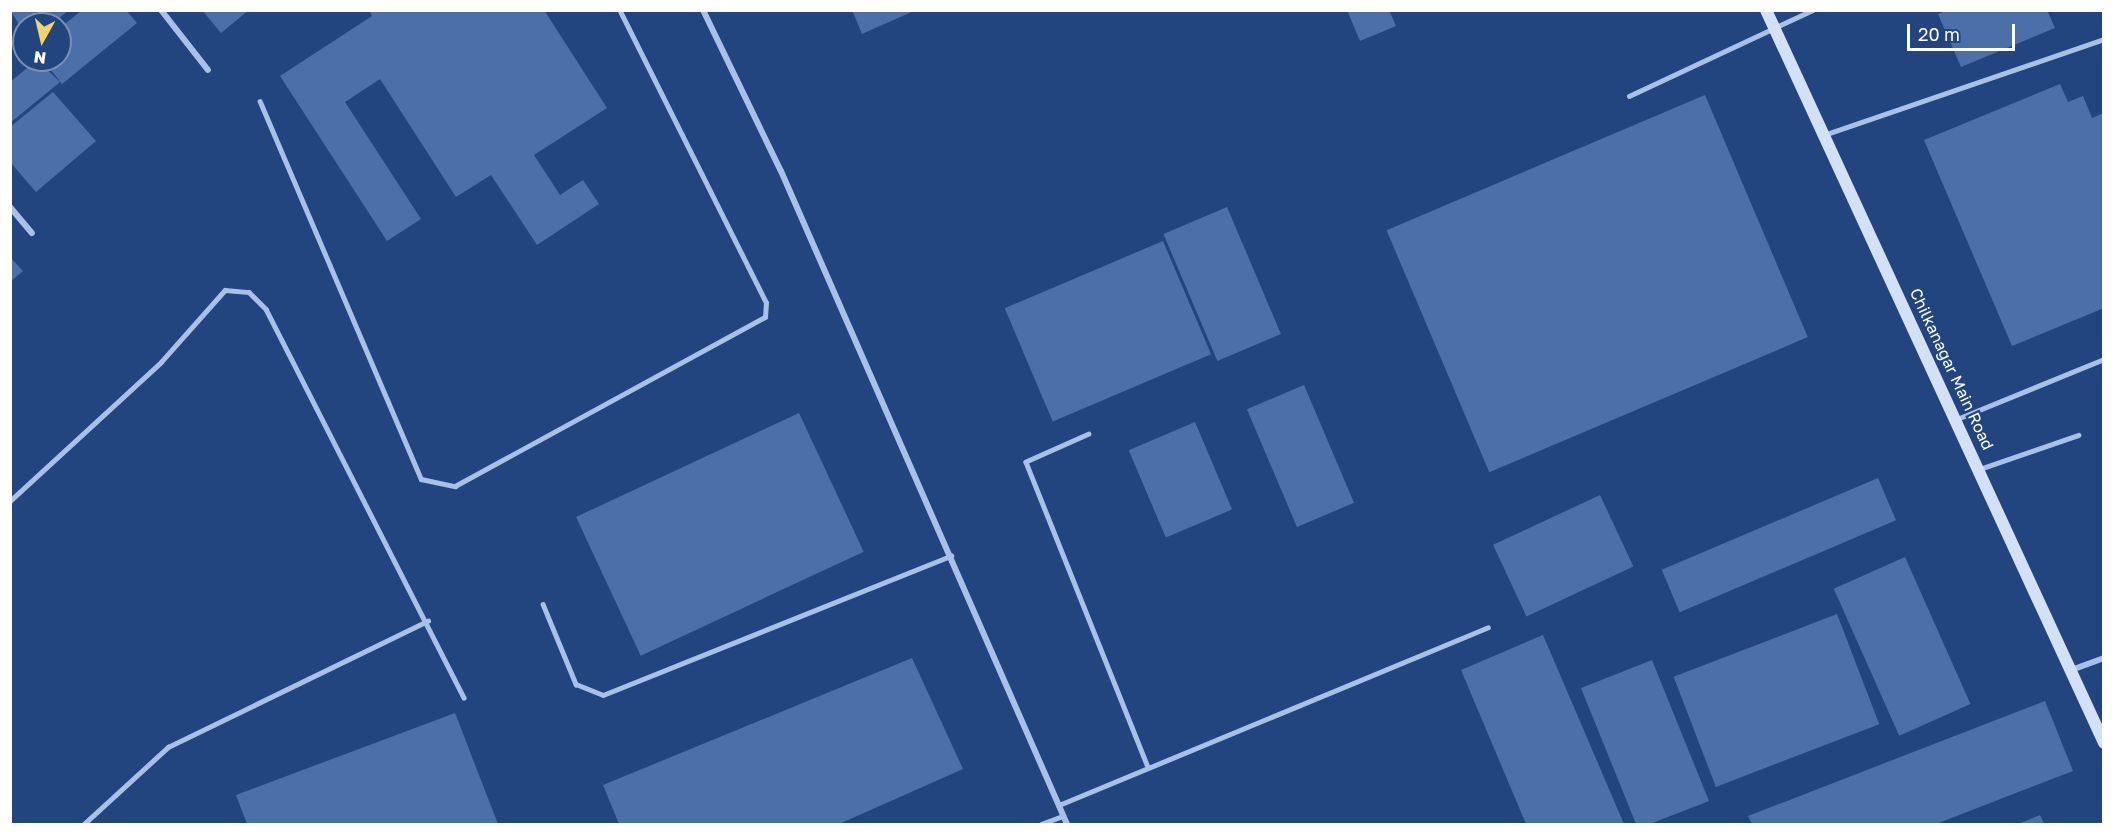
<!DOCTYPE html>
<style>
body{margin:0}
#map{position:relative;width:2114px;height:835px;overflow:hidden;background:#23457f;font-family:"Golos Text",sans-serif}
div>[style]{position:absolute}
[style*='--x']{left:calc(var(--x)*1px);top:calc(var(--y)*1px);width:calc(var(--w)*1px);rotate:calc(var(--a)*1deg)}
.building>*{inset:0;background:#4b6fa8;transform-origin:0 0}
.service>*{height:4.5px;margin:-2.25px;padding:0 2.25px;transform-origin:2.25px;border-radius:2.25px;background:#a9c1e6}
.minor>*{height:6px;margin:-3px;padding:0 3px;transform-origin:3px;border-radius:3px;background:#a9c1e6}
.secondary>*{height:12px;margin:-6px;padding:0 6px;transform-origin:6px;border-radius:6px;background:#d3e0f6}
span{translate:-50% -50%;white-space:nowrap;text-align:center;line-height:1.15;-webkit-text-stroke:4.5px #23457f;paint-order:stroke}
.street-label{font-size:16px;color:#fff}
.frame{position:absolute;inset:0;border:12px solid #fff;pointer-events:none}
.north{position:absolute;left:12px;top:12px;width:60px;height:60px;box-sizing:border-box;background:#23457f;border:2px solid #7b8fb2;border-radius:50%;rotate:188deg;font-size:16px;font-weight:700;line-height:24px;text-align:center;color:#fff}
.north::after{content:'';display:block;margin:auto;width:21px;height:27px;background:#f1d46c;clip-path:polygon(50% 0,100% 100%,50% 72%,0 100%)}
.scale{position:absolute;left:1907px;top:24px;width:108px;height:27px;box-sizing:border-box;border:3px solid #fff;border-top:0;padding-left:8px;font-size:18px;line-height:21px;white-space:nowrap;color:#fff;-webkit-text-stroke:4px #23457f;paint-order:stroke}
</style>
<div id="map">
<div class="building">
<div style="clip-path:polygon(10px 10px,69px 10px,52px 24px,24px 24px,24px 32px)"></div>
<div style="clip-path:polygon(82px 10px,126px 10px,137px 23px,62px 84px,43px 60px,60px 60px,60px 28px)"></div>
<div style="clip-path:polygon(202px 10px,249px 10px,221px 33px)"></div>
<div style="clip-path:polygon(369px 10px,544px 10px,607px 108px,534px 155px,560px 195px,583px 180px,599px 204px,537px 245px,491px 175px,456px 197px,380px 79px,345px 102px,421px 219px,387px 241px,280px 76px,372px 16px)"></div>
<div style="clip-path:polygon(852px 10px,916px 10px,862px 34px)"></div>
<div style="clip-path:polygon(1347px 10px,1389px 10px,1396px 26px,1360px 41px)"></div>
<div style="clip-path:polygon(1947px 10px,2047px 10px,2055px 28px,1961px 67px,1938px 14px)"></div>
<div style="clip-path:polygon(37px 60px,60px 82px,10px 123px,10px 82px)"></div>
<div style="clip-path:polygon(2060px 84px,2068px 102px,2083px 96px,2092px 118px,2104px 113px,2104px 308px,2012px 346px,1924px 140px)"></div>
<div style="clip-path:polygon(53px 92px,96px 141px,36px 192px,10px 162px,10px 127px)"></div>
<div style="left:1705px;top:95px;width:263px;height:346px;rotate:67deg"></div>
<div style="left:1227px;top:207px;width:138px;height:69px;rotate:67deg"></div>
<div style="left:1163px;top:241px;width:123px;height:172px;rotate:67deg"></div>
<div style="clip-path:polygon(10px 257px,23px 271px,10px 282px)"></div>
<div style="left:1304px;top:385px;width:128px;height:62px;rotate:67deg"></div>
<div style="left:799px;top:413px;width:153px;height:246px;rotate:65deg"></div>
<div style="left:1195px;top:422px;width:95px;height:72px;rotate:67deg"></div>
<div style="left:1878px;top:478px;width:46px;height:235px;rotate:67deg"></div>
<div style="left:1600px;top:495px;width:79px;height:118px;rotate:65deg"></div>
<div style="left:1905px;top:557px;width:161px;height:78px;rotate:66deg"></div>
<div style="left:1837px;top:614px;width:118px;height:175px;rotate:69deg"></div>
<div style="clip-path:polygon(1543px 635px,1624px 824px,1526px 824px,1461px 670px)"></div>
<div style="clip-path:polygon(912px 658px,963px 769px,839px 824px,619px 824px,603px 785px)"></div>
<div style="clip-path:polygon(1652px 660px,1709px 801px,1650px 824px,1636px 824px,1581px 688px)"></div>
<div style="clip-path:polygon(2045px 701px,2073px 771px,1936px 824px,1752px 824px,1748px 816px)"></div>
<div style="clip-path:polygon(455px 713px,498px 824px,247px 824px,236px 795px)"></div>
<div style="clip-path:polygon(2040px 815px,2044px 824px,2018px 824px)"></div>
</div>
<div class="service">
<div style="--x:1629;--y:96;--w:203;--a:-25.1"></div>
<div style="--x:260;--y:101;--w:411;--a:66.9"></div>
<div style="--x:421;--y:479;--w:35;--a:12"></div>
<div style="--x:455;--y:486;--w:353;--a:-28.6"></div>
<div style="--x:765;--y:317;--w:14;--a:-86"></div>
<div style="--x:766;--y:303;--w:328;--a:-116.6"></div>
<div style="--x:1824;--y:135;--w:296;--a:-18.9"></div>
<div style="--x:1957;--y:419;--w:159;--a:-22.2"></div>
<div style="--x:1089;--y:434;--w:69;--a:156"></div>
<div style="--x:1026;--y:462;--w:328;--a:68.2"></div>
<div style="--x:1980;--y:469;--w:104;--a:-19.1"></div>
<div style="--x:10;--y:501;--w:205;--a:-42.6"></div>
<div style="--x:161;--y:362;--w:96;--a:-48.4"></div>
<div style="--x:225;--y:290;--w:24;--a:5"></div>
<div style="--x:249;--y:292;--w:24;--a:45"></div>
<div style="--x:266;--y:309;--w:436;--a:63"></div>
<div style="--x:543;--y:604;--w:87;--a:67.6"></div>
<div style="--x:576;--y:684;--w:29;--a:22"></div>
<div style="--x:603;--y:695;--w:375;--a:-21.8"></div>
<div style="--x:1059;--y:805;--w:464;--a:-22.5"></div>
<div style="--x:84;--y:824;--w:114;--a:-42.5"></div>
<div style="--x:168;--y:747;--w:289;--a:-25.9"></div>
<div style="--x:1041;--y:824;--w:23;--a:-20"></div>
</div>
<div class="minor">
<div style="--x:161;--y:10;--w:76;--a:51.9"></div>
<div style="--x:703;--y:10;--w:179;--a:64.2"></div>
<div style="--x:781;--y:171;--w:713;--a:66.35"></div>
<div style="--x:10;--y:207;--w:34;--a:50"></div>
<div style="--x:2074;--y:669;--w:32;--a:-20"></div>
</div>
<div class="secondary">
<div style="--x:1766;--y:10;--w:807;--a:65.24"></div>
</div>
<div class="street-label">
<span style="left:1952px;top:369px;rotate:65deg">Chilkanagar Main Road</span>
</div>
<div class="frame"></div>
<div class="north">N</div>
<div class="scale">20 m</div>
</div>
